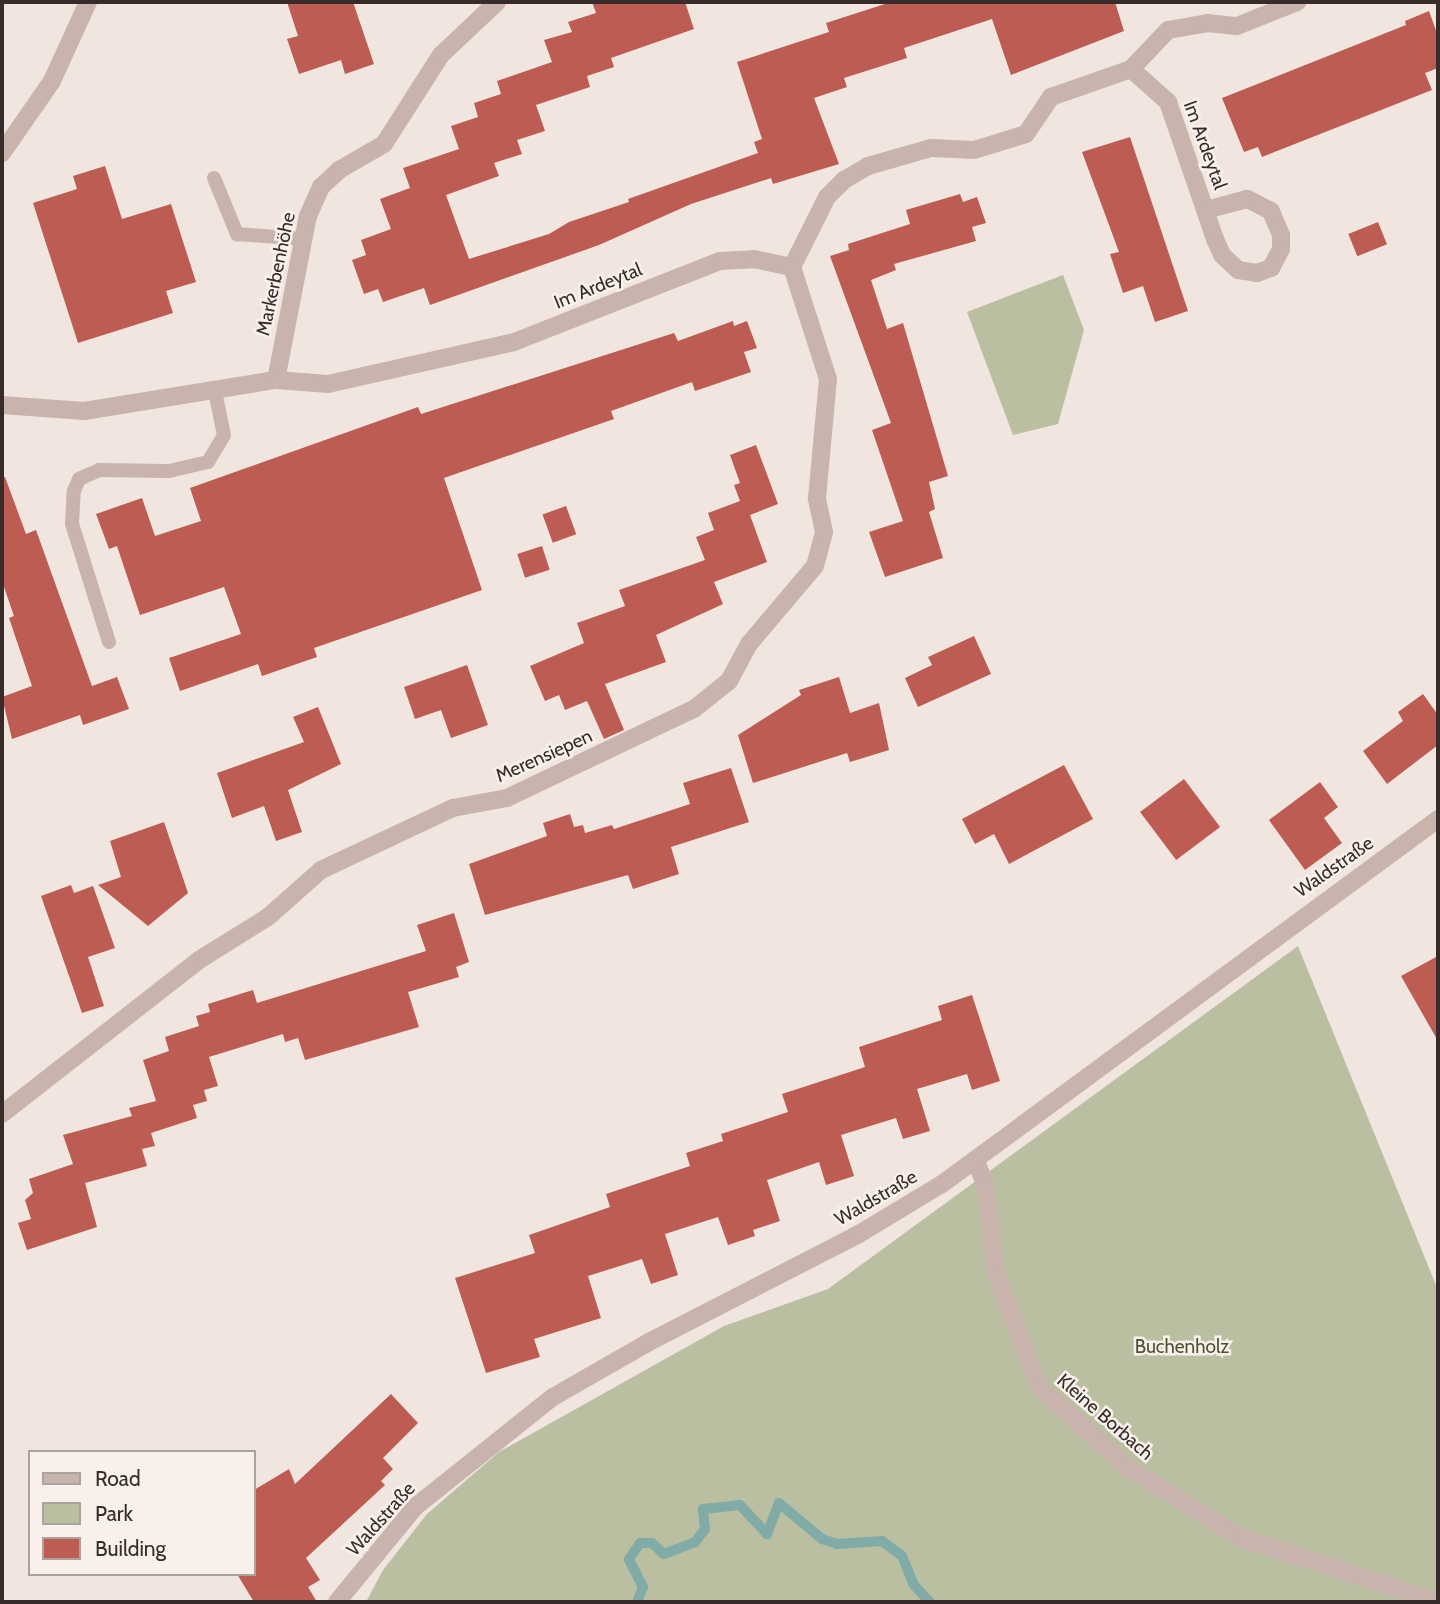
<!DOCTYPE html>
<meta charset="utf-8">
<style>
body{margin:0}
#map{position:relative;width:1440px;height:1604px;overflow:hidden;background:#f1e6df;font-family:Cabin,sans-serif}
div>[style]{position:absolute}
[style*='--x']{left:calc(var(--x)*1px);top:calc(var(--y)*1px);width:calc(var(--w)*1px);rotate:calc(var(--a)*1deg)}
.green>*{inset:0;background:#b9bfa0}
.stream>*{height:10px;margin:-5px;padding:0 5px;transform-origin:5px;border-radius:5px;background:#80aba7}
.building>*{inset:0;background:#bc5c52;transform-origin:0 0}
.service>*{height:14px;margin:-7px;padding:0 7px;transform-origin:7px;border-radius:7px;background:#c8b4ac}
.minor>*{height:18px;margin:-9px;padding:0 9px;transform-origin:9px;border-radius:9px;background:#c8b4ac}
.tertiary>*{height:18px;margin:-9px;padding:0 9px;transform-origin:9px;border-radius:9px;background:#c8b4ac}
span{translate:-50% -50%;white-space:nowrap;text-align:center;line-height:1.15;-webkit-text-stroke:5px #f9f0eb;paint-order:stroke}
.street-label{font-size:19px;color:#372c2a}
.park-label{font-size:19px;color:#4b5330}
.frame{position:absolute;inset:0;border:4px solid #372c2a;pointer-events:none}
.legend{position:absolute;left:28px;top:1450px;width:228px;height:126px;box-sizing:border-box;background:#f9f0eb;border:2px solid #aba29e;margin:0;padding:9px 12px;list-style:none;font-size:21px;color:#372c2a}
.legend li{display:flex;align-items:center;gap:14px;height:35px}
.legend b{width:35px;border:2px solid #aba29e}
</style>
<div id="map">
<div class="green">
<div style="clip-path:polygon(1063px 275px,1084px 330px,1058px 424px,1013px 435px,967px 312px)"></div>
<div style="clip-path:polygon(1298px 946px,1438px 1290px,1438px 1602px,366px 1602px,383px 1570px,427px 1514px,499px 1452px,724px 1326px,828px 1289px)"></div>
</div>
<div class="stream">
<div style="--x:637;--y:1602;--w:16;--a:-68"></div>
<div style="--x:643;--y:1587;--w:31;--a:-117"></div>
<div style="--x:629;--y:1559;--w:19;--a:-55"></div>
<div style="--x:640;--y:1543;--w:12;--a:0"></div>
<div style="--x:652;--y:1543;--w:16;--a:43"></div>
<div style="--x:664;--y:1554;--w:33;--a:-21"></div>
<div style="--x:695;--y:1542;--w:16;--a:-52"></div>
<div style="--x:705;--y:1529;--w:20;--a:-96"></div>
<div style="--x:703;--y:1509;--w:37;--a:-6"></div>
<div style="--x:740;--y:1505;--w:40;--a:47"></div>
<div style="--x:767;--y:1534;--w:33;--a:-69"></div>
<div style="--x:779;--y:1503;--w:56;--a:39.9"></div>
<div style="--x:822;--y:1539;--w:16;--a:18"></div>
<div style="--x:837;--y:1544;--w:45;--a:-3.8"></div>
<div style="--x:882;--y:1541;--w:25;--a:37"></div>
<div style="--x:902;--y:1556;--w:31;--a:68"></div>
<div style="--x:914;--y:1585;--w:23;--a:47"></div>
</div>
<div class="building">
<div style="clip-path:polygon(287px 2px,353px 2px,374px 64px,345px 74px,341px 60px,299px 74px,287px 39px,298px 36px)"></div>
<div style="clip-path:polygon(592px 2px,685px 2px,694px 29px,611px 58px,614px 67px,587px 76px,590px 87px,536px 105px,545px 131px,517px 140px,522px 154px,494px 163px,499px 176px,446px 195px,469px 259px,549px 234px,569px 222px,629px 202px,628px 199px,758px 153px,754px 142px,762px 139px,737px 62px,829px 32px,826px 23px,891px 2px,1115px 2px,1124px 31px,1011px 75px,992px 19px,904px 48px,907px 58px,844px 78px,847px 87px,814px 98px,839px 164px,773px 184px,771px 178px,691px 204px,599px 245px,430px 305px,424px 288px,383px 302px,378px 289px,364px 294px,352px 260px,366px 255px,361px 240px,391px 229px,380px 199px,410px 188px,403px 168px,459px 149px,451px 126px,478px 117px,474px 103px,501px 94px,497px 81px,552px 62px,544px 40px,572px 32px,568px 22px,596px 13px)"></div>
<div style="clip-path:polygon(1429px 11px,1438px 36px,1438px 68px,1425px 73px,1432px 90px,1262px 157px,1258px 147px,1244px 152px,1222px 98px,1406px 25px,1405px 21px)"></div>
<div style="clip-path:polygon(1130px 137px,1188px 311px,1155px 322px,1143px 286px,1123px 293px,1110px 254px,1119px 252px,1082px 152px)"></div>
<div style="clip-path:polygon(105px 166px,122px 219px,171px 204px,196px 282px,166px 291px,173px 313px,78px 343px,33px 203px,77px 189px,73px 176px)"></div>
<div style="clip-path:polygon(960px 194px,963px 202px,977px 197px,986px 223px,972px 227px,976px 241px,894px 264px,896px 270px,871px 280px,887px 329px,903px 323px,948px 476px,929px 482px,935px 509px,929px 512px,943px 558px,885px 577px,869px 532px,903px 521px,872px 430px,891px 423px,830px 256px,849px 250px,848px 244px,910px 224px,906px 210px)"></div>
<div style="left:1378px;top:222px;width:24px;height:32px;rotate:68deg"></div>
<div style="clip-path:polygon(733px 321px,734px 326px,747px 321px,757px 348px,744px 352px,751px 372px,695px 391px,692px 382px,611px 411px,614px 419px,444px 478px,482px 590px,314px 648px,317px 657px,262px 676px,258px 664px,180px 691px,169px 658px,241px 634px,224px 587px,140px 615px,117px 546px,109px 549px,96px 514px,142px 498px,155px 536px,201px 521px,190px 488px,418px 407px,421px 414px,674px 333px,678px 341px)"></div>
<div style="clip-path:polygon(756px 445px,778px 504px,750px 515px,767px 562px,714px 582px,723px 604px,656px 635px,666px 662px,605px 684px,624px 730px,604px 739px,587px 701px,565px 710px,559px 695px,545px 701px,530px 666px,584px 643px,577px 623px,625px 606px,619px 590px,705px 560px,696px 537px,714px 530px,708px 513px,740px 501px,734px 485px,740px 483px,730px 455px)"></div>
<div style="clip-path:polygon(5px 477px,26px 534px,36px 530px,92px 686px,117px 677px,129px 709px,83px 725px,80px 715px,12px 739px,2px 697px,32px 686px,9px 618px,14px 616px,2px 581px,2px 478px)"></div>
<div style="left:566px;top:506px;width:30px;height:25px;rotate:70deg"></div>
<div style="left:542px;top:546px;width:25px;height:26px;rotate:72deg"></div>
<div style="clip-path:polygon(974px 636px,991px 674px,918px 707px,905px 678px,932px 665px,928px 657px)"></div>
<div style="clip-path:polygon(467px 665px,488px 725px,451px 738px,441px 710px,415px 719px,404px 687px)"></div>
<div style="clip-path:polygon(839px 677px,850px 713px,879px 703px,889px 750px,850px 762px,847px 753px,753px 783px,738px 735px,801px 695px,799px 690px)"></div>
<div style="clip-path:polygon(1423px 694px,1438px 715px,1438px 745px,1387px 784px,1363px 751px,1403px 721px,1398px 712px)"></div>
<div style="clip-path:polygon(318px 707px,341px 764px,288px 790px,302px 832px,276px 841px,264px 806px,232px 818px,217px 773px,304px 742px,293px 717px)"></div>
<div style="clip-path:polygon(1064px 765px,1093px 819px,1009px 864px,994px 834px,975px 844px,962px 819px)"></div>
<div style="clip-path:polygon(731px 768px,749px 822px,671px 847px,679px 874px,633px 889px,628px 875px,485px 915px,469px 864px,547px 836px,543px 823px,570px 814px,574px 827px,583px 825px,585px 833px,612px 825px,614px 829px,690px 804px,683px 783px)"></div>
<div style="left:1184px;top:779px;width:60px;height:55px;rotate:53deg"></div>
<div style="clip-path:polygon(1320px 782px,1338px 807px,1324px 818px,1342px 843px,1305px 870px,1269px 820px)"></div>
<div style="clip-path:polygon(164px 822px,188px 893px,148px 926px,98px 885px,121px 877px,110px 841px)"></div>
<div style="clip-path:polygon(71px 885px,74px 893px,93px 886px,115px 948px,88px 957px,104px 1006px,82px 1013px,41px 896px)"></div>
<div style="clip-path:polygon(454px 913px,469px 962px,456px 967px,459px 977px,408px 992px,419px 1027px,305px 1060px,298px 1038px,285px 1042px,283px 1034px,209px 1057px,218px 1086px,204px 1090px,207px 1101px,193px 1105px,197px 1118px,151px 1133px,155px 1146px,142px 1149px,147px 1166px,85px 1183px,97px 1227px,27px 1250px,18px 1223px,31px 1219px,25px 1200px,33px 1193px,29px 1179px,73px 1164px,63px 1135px,132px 1116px,129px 1108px,156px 1101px,143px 1060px,169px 1051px,165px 1037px,199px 1026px,196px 1016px,210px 1012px,208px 1004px,253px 990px,257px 1003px,426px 951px,417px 925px)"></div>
<div style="clip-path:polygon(1438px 956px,1438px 1041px,1401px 976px)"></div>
<div style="clip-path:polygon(972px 995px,1000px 1081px,972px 1090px,967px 1074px,917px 1089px,930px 1131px,903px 1139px,896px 1118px,841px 1135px,854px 1176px,826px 1185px,819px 1162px,767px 1180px,780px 1221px,753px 1230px,755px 1236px,728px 1245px,718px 1217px,665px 1234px,678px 1275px,651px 1284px,642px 1259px,588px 1276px,601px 1318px,534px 1339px,540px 1357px,486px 1373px,455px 1278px,535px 1253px,529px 1235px,610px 1207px,606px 1194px,690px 1166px,686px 1153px,723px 1141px,721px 1134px,788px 1112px,782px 1094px,865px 1067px,859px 1047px,942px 1020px,938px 1006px)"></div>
<div style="clip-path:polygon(391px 1394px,418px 1423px,383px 1458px,393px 1469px,381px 1481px,385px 1485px,306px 1558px,320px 1580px,308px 1587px,317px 1602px,254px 1602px,237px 1574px,254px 1574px,254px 1490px,289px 1469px,295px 1484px)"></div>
</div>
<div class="service">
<div style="--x:214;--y:178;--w:61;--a:67.7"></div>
<div style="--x:237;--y:234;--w:67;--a:4.3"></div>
<div style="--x:109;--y:642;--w:124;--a:-107.4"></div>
<div style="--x:72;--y:524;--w:33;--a:-87"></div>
<div style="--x:74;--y:491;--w:13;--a:-67"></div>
<div style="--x:79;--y:479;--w:22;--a:-24"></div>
<div style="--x:99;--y:470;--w:70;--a:0.8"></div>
<div style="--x:169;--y:471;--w:40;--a:-13"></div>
<div style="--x:208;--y:462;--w:31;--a:-59"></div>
<div style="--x:224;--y:435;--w:45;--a:-101.6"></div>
</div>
<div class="minor">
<div style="--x:1131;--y:69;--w:50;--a:41.7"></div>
<div style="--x:1168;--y:102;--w:145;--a:71.1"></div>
<div style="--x:1215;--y:239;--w:17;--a:66"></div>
<div style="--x:1222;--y:255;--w:22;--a:43"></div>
<div style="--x:1238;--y:270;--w:19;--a:9"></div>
<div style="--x:1257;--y:273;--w:15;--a:-20"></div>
<div style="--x:1271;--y:268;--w:21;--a:-62"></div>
<div style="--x:1281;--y:249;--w:14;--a:-90"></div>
<div style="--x:1281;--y:235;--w:26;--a:-113"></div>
<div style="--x:1271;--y:211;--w:27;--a:-153"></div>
<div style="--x:1247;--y:199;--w:42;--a:165"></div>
<div style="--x:276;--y:380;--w:167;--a:-79"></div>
<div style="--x:308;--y:216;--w:32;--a:-66"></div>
<div style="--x:321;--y:187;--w:25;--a:-43"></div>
<div style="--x:339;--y:170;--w:52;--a:-30"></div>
<div style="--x:384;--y:144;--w:106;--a:-57.4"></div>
<div style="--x:441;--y:55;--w:77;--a:-43.4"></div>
<div style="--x:2;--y:405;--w:82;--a:4.2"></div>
<div style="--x:84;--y:411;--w:194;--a:-9.2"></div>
<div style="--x:276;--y:380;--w:52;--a:4.4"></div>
<div style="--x:328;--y:384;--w:191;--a:-12.7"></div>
<div style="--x:514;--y:342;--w:221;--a:-21.5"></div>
<div style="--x:720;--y:261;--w:34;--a:-3"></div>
<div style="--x:754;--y:259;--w:39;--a:12"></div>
<div style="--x:792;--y:267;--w:78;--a:-63.4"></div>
<div style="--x:827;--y:197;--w:24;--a:-45"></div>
<div style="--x:844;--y:180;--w:28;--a:-30"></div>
<div style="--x:868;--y:166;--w:66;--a:-15.9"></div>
<div style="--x:931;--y:148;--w:43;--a:2.7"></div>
<div style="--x:974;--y:150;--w:54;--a:-17.1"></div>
<div style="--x:1026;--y:134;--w:45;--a:-56"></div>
<div style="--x:1051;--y:97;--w:85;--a:-19.3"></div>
<div style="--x:1131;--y:69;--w:54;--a:-46.5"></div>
<div style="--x:1168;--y:30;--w:40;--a:-10"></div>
<div style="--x:1207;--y:23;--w:30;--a:6"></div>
<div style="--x:1237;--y:26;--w:65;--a:-21.8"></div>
<div style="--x:2;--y:1114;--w:250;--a:-38"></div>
<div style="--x:199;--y:960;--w:81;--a:-31.9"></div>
<div style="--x:268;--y:917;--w:71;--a:-41.6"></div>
<div style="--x:321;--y:870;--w:146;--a:-25.2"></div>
<div style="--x:453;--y:808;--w:55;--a:-10.5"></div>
<div style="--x:507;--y:798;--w:207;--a:-25.5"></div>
<div style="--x:694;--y:709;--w:45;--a:-38.7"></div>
<div style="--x:729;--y:681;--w:42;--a:-61.6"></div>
<div style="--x:749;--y:644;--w:102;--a:-49.8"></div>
<div style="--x:815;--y:566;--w:35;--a:-75"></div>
<div style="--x:824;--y:532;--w:35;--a:-102"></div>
<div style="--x:817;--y:498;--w:120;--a:-84.7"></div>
<div style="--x:828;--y:379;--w:118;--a:-107.8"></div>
<div style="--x:976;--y:1161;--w:25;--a:69"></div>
<div style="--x:985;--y:1184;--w:91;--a:83"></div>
<div style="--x:996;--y:1274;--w:122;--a:68.9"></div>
<div style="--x:1040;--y:1388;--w:118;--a:42.2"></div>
<div style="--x:1127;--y:1467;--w:134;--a:31.9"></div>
<div style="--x:1241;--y:1538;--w:207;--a:18"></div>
<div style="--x:337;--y:1602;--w:123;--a:-50.6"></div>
<div style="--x:415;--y:1507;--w:176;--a:-38.6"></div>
<div style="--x:553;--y:1397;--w:111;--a:-29.8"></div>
<div style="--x:649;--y:1342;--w:236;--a:-27.2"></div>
<div style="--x:859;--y:1234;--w:97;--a:-31.1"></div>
<div style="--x:942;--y:1184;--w:616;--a:-36.35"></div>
</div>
<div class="tertiary">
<div style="--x:2;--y:153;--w:88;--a:-55.2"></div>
<div style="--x:52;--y:81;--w:87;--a:-65.5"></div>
</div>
<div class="street-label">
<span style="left:1205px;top:145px;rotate:70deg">Im Ardeytal</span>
<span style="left:276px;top:274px;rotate:-78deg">Markerbenhöhe</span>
<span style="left:598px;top:286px;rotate:-22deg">Im Ardeytal</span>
<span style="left:544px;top:756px;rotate:-24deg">Merensiepen</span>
<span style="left:1334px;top:867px;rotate:-35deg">Waldstraße</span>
<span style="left:876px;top:1198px;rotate:-30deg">Waldstraße</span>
<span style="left:1105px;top:1417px;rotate:41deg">Kleine Borbach</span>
<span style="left:381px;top:1519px;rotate:-48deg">Waldstraße</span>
</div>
<div class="park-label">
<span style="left:1182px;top:1347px">Buchenholz</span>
</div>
<div class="frame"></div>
<ul class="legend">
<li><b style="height:9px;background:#c8b4ac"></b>Road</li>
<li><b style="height:19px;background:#b9bfa0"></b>Park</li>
<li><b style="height:19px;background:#bc5c52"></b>Building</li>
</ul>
</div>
